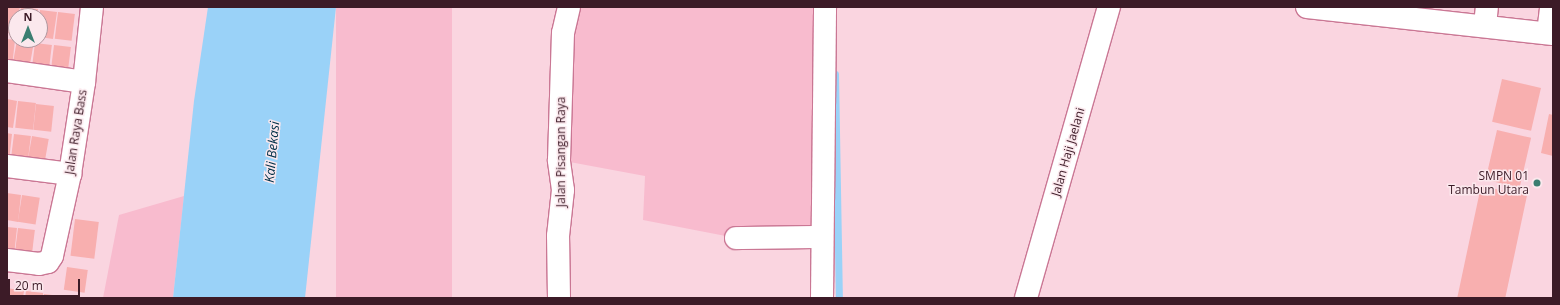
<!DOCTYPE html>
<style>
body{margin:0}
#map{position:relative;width:1560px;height:305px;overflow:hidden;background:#fad5e0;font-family:"Open Sans",sans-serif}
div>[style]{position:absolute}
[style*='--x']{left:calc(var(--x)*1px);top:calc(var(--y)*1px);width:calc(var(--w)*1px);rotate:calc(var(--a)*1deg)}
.green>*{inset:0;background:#f8bbce;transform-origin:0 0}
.water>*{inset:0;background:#9ad2f8}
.stream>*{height:7px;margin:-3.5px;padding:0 3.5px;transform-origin:3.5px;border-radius:3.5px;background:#9ad2f8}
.building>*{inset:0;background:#f8afaf;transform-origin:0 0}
.roads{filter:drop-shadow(1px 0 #ca7794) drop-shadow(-1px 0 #ca7794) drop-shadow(0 1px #ca7794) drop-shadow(0 -1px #ca7794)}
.street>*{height:22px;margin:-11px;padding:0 11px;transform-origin:11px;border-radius:11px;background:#fff}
.secondary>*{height:22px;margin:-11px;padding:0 11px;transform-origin:11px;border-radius:11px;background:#fff}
.dots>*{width:11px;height:11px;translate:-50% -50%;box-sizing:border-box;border:2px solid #fbe8ed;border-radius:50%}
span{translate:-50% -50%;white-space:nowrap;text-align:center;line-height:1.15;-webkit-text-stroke:3px #fbe8ed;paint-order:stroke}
.street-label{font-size:12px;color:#3c1b27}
.poi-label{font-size:12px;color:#3c1b27}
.right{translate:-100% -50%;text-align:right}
.water-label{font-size:13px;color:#013048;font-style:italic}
.frame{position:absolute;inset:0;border:8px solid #3c1b27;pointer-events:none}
.north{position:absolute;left:8px;top:8px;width:40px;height:40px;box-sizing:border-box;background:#fbe8ed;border:1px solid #af969e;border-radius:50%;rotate:0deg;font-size:11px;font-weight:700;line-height:16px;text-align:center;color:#3c1b27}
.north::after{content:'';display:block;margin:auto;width:14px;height:18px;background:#3b7e71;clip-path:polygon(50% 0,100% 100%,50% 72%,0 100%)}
.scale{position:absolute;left:8px;top:279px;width:72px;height:18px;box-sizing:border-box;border:2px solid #3c1b27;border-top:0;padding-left:5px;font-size:12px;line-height:14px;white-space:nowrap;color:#3c1b27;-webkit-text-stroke:3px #fbe8ed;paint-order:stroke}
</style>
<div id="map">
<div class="green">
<div style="left:336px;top:7px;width:116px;height:293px"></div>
<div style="clip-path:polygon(569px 7px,825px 7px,821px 237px,736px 238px,643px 220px,645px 176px,559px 160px)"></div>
<div style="clip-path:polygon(184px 196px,173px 298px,103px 298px,119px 215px)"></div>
</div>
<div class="water">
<div style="clip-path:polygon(208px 7px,336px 7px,305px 298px,173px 298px,194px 101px)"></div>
</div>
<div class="stream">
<div style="--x:835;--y:74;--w:224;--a:89"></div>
</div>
<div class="building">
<div style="clip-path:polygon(7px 7px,20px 7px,18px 16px,16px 16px,16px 34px,7px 33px)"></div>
<div style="clip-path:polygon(21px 7px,38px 9px,37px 16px,20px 16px)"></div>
<div style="clip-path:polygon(40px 10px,57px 12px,53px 39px,40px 37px)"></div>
<div style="left:58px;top:12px;width:17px;height:27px;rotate:7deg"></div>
<div style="clip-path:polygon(7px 39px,15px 40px,12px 67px,7px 66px)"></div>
<div style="left:17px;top:40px;width:17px;height:27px;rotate:10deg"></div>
<div style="left:35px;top:43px;width:17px;height:26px;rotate:7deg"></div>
<div style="left:54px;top:45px;width:17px;height:27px;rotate:7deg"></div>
<div style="left:1502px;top:79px;width:40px;height:44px;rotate:13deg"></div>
<div style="clip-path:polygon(7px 99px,17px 101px,13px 128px,7px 127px)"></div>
<div style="left:18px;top:101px;width:18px;height:27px;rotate:6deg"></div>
<div style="left:36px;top:104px;width:18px;height:26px;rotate:6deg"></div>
<div style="clip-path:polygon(1549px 114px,1553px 115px,1553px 156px,1541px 153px)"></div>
<div style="left:1497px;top:130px;width:35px;height:51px;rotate:13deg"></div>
<div style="clip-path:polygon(7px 133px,12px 134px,9px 161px,7px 161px)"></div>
<div style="left:14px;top:134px;width:17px;height:27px;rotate:7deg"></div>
<div style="left:32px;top:136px;width:17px;height:27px;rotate:10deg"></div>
<div style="left:1481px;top:186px;width:47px;height:115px;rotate:12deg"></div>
<div style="clip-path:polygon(7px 193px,21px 195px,18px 222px,7px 220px)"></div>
<div style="left:22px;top:195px;width:18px;height:27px;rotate:9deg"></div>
<div style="left:75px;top:219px;width:24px;height:37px;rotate:7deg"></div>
<div style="clip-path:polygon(7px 227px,17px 228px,14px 255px,7px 254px)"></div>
<div style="left:18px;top:228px;width:17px;height:27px;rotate:7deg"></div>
<div style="left:67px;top:267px;width:21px;height:23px;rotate:8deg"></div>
<div style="clip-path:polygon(7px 288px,24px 291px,23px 298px,7px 298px)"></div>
<div style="clip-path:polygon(26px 291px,43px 293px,43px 298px,25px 298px)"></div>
<div style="clip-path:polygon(44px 294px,61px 296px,61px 298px,43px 298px)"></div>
</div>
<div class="roads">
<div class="street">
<div style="--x:1485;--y:25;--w:18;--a:-84"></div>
<div style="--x:1548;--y:33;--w:26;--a:-83"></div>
<div style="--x:7;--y:71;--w:78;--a:8.1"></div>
<div style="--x:7;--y:166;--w:64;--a:7.2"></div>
<div style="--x:736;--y:238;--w:85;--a:-0.7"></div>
<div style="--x:7;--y:260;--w:32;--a:7"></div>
<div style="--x:39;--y:264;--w:9;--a:-13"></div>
<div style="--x:48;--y:262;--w:7;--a:-56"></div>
<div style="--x:52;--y:256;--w:84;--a:-77.6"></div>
<div style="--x:70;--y:174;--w:93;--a:-81.3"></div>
<div style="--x:84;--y:82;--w:75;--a:-83.9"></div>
<div style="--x:822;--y:298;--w:291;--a:-89.4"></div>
<div style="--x:1026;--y:298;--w:303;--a:-74.1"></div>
</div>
<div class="secondary">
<div style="--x:1307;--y:7;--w:247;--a:6.3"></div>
<div style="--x:559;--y:298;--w:62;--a:-90.9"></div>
<div style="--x:558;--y:236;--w:46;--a:-83.8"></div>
<div style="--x:563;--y:190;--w:30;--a:-98"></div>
<div style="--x:559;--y:160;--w:127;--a:-88.2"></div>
<div style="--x:563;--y:33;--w:27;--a:-77"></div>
</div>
</div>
<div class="dots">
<div style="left:1537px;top:183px;background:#3b7e71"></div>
</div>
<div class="street-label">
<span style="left:76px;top:132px;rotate:-81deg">Jalan Raya Bass</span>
<span style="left:561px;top:152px;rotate:-90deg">Jalan Pisangan Raya</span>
<span style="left:1068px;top:152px;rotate:-74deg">Jalan Haji Jaelani</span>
</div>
<div class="poi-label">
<span class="right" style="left:1529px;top:183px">SMPN 01<br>Tambun Utara</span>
</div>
<div class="water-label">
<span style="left:272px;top:152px;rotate:-85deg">Kali Bekasi</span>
</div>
<div class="frame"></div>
<div class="north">N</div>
<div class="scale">20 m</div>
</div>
